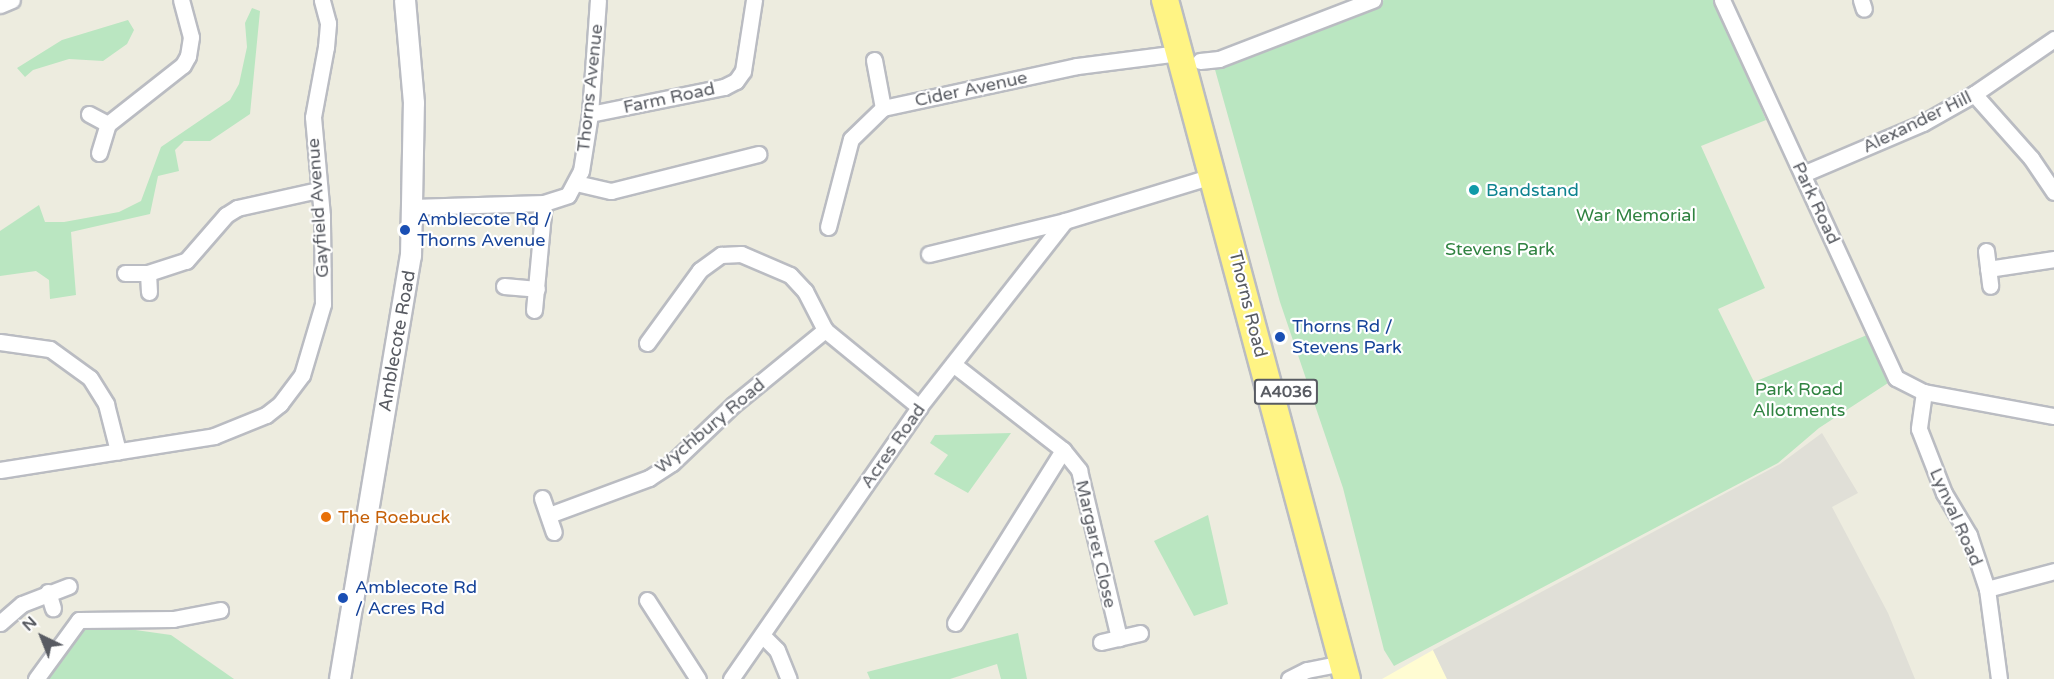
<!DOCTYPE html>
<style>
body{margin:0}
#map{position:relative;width:2054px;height:679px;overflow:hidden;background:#edecdf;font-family:"Varela Round",sans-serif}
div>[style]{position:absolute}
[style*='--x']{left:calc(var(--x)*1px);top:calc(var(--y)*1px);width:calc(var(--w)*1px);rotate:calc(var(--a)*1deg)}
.commercial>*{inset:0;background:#fffcd2}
.industrial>*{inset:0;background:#e0dfd7}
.green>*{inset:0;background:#bae6c1}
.roads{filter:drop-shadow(2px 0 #babcc2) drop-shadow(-2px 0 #babcc2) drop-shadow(0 2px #babcc2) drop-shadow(0 -2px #babcc2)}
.street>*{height:15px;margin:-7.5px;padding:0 7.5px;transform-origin:7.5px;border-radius:7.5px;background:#fff}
.secondary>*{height:20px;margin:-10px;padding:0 10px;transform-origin:10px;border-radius:10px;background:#fff}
.highway>*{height:26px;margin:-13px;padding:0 13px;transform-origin:13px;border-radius:13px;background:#fff484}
.dots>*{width:16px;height:16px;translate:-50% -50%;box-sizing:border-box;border:3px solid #fff;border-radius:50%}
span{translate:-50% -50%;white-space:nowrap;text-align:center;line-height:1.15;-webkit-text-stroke:4.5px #fff;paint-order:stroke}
.shield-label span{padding:2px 4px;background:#fff;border:2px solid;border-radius:4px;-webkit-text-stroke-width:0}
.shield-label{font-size:16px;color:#585b62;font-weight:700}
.street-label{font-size:18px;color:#585b62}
.culture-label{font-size:18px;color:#0d838f}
.left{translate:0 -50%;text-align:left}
.park-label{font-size:18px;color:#2f8240}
.transit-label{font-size:18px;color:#164399}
.food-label{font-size:18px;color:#c56008}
.north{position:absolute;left:12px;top:607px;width:60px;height:60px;-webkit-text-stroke:4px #fff;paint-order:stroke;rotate:317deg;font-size:16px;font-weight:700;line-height:24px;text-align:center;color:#585b62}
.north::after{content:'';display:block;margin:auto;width:21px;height:27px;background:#585b62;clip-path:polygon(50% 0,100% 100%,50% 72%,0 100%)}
</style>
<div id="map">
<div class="commercial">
<div style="clip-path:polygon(1433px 650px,1447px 679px,1382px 679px)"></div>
</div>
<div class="industrial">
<div style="clip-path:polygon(1822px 433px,1858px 493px,1832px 507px,1888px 613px,1915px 679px,1447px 679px,1433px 650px,1780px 464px)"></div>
</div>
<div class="green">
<div style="clip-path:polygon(1384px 0,1715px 0,1766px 120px,1701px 146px,1765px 288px,1718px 309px,1754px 382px,1867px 335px,1888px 383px,1819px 428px,1778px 463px,1394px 666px,1384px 650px,1343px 488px,1280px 302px,1214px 66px)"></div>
<div style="clip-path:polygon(252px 8px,260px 11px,250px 114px,210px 141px,184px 141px,175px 150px,179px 171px,158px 176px,150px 214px,71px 232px,76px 295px,50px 299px,49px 280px,36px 271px,0 276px,0 231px,39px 205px,45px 222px,64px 222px,119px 212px,141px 201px,161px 147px,230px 100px,239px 84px,247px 47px,245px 23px)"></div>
<div style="clip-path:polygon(128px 20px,134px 30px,127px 44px,103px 61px,69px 59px,33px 70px,25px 77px,17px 68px,62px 40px)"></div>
<div style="clip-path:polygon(1011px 433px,968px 493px,934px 474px,948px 455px,930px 443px,935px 435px)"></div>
<div style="clip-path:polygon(1208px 515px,1228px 604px,1194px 616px,1154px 541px)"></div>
<div style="clip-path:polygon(100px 625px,171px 635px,234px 679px,42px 679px,79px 626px)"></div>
<div style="clip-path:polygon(1018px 633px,1027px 679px,1001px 679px,997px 664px,950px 679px,870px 679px,867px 672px)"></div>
</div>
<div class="roads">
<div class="street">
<div style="--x:1722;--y:0;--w:416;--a:65.3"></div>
<div style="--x:1896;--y:378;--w:31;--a:27"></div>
<div style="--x:1924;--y:392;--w:132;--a:10.5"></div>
<div style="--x:1861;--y:0;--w:9;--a:72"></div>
<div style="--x:0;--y:5;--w:13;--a:-23"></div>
<div style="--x:874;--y:60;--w:49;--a:79.4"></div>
<div style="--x:1200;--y:61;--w:19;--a:-6"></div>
<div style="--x:1219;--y:59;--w:165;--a:-21"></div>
<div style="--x:1974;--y:94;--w:86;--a:48.3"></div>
<div style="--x:2031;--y:158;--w:41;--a:55.9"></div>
<div style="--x:89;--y:114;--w:21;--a:28"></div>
<div style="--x:590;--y:114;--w:137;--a:-11.4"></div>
<div style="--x:724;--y:87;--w:13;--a:-27"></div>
<div style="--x:736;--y:81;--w:12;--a:-55"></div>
<div style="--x:743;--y:71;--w:72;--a:-81.2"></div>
<div style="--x:99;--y:153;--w:30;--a:-73"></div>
<div style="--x:108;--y:124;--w:95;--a:-38.2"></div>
<div style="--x:183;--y:65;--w:10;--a:-61"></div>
<div style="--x:188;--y:56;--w:19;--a:-81"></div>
<div style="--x:191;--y:37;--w:38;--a:-105"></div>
<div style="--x:1803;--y:174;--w:130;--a:-23"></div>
<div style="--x:1923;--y:123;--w:59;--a:-29.6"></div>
<div style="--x:1974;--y:94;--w:97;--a:-34.5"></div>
<div style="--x:576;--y:183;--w:36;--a:13"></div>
<div style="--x:611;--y:191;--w:152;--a:-14.1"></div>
<div style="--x:412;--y:207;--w:132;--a:-1.7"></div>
<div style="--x:544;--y:203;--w:25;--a:-18"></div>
<div style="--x:568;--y:195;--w:27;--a:-62"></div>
<div style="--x:581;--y:171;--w:58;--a:-81"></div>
<div style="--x:590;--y:114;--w:114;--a:-86"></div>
<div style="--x:828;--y:227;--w:91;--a:-75.4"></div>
<div style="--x:851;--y:139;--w:45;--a:-44.1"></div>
<div style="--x:883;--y:108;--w:198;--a:-12.2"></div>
<div style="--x:1077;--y:66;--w:103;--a:-7.3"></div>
<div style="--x:1986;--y:251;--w:35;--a:83"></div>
<div style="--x:929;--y:254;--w:140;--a:-13.6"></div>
<div style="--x:1065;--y:221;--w:157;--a:-17"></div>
<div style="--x:1988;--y:269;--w:67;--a:-8.6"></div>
<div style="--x:125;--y:273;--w:23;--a:0"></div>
<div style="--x:148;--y:273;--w:40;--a:-18"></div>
<div style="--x:186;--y:261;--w:61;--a:-49"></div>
<div style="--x:226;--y:215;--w:13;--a:-32"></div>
<div style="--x:237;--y:208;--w:83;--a:-12.5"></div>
<div style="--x:148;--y:273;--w:19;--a:87"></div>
<div style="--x:504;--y:286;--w:33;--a:5"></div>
<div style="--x:534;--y:310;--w:107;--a:-84.7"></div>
<div style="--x:0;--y:342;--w:50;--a:8"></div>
<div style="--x:50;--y:349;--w:49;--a:35.9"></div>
<div style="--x:90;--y:378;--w:31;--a:58"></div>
<div style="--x:106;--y:404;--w:49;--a:75.7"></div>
<div style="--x:647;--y:343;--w:90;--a:-54"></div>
<div style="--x:700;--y:270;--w:26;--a:-36"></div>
<div style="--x:721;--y:255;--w:20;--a:-3"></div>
<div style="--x:741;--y:254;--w:53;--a:23.2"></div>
<div style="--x:790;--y:275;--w:22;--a:47"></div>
<div style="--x:805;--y:291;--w:44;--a:62.9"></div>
<div style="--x:825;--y:330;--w:122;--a:39.3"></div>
<div style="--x:953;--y:364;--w:140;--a:38"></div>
<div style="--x:1063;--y:450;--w:26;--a:51"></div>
<div style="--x:1079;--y:470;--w:173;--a:76.6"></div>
<div style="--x:1924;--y:392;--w:37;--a:98"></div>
<div style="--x:1919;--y:429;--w:69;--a:68.7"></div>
<div style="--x:1944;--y:493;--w:49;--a:59.2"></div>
<div style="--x:1969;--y:535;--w:57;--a:71.6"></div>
<div style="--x:1987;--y:589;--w:91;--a:82.4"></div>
<div style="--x:0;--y:470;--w:217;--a:-9"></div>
<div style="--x:214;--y:436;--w:56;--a:-22"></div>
<div style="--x:266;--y:415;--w:18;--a:-38"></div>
<div style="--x:280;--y:404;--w:36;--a:-53"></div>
<div style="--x:302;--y:375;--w:74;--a:-73.5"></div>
<div style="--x:323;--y:304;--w:88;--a:-90.7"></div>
<div style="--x:322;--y:216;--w:99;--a:-95.2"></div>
<div style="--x:313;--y:117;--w:71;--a:-79.5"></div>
<div style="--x:326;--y:47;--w:24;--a:-85"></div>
<div style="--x:328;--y:23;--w:24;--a:-105"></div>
<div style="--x:542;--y:498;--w:36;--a:71"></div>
<div style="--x:549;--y:515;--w:107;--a:-20.3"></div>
<div style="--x:649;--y:478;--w:27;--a:-33"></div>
<div style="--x:672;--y:463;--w:84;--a:-43.6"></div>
<div style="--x:733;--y:405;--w:119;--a:-39.2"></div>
<div style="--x:1987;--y:589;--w:69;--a:-15"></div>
<div style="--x:48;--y:592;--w:17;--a:73"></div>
<div style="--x:647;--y:600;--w:94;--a:57.2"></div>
<div style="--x:0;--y:623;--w:29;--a:-41"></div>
<div style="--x:22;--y:604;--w:50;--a:-21"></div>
<div style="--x:955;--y:623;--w:204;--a:-58"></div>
<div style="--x:762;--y:635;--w:21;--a:45"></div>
<div style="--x:777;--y:650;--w:31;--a:68"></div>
<div style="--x:1101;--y:642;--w:40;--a:-13"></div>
<div style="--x:36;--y:679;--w:73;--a:-53.9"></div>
<div style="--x:79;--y:620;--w:94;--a:-0.6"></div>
<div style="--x:173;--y:619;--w:48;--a:-10.8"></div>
<div style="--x:731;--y:679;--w:331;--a:-55.3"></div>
<div style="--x:919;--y:407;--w:236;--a:-51.9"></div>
<div style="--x:1289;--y:679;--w:20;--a:-27"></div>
<div style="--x:1307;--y:670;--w:37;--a:-11"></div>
</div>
<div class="secondary">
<div style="--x:340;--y:679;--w:429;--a:-80.5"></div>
<div style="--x:411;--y:256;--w:153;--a:-88.9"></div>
<div style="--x:414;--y:103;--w:103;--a:-95"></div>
</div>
<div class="highway">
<div style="--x:1165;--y:0;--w:703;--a:75"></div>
</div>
</div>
<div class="dots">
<div style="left:1474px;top:190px;background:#0f9aa8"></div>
<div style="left:405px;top:230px;background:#1a4fb4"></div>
<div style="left:1280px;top:337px;background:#1a4fb4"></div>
<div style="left:326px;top:517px;background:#e8710a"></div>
<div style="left:343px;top:598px;background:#1a4fb4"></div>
</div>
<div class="shield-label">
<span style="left:1286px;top:392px">A4036</span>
</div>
<div class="street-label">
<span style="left:590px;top:88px;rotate:-84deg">Thorns Avenue</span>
<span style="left:971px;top:89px;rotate:-12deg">Cider Avenue</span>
<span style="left:669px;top:98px;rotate:-12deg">Farm Road</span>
<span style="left:1917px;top:122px;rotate:-26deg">Alexander Hill</span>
<span style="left:1816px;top:203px;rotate:65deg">Park Road</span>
<span style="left:318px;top:208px;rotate:-94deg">Gayfield Avenue</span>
<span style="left:1248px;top:304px;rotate:76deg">Thorns Road</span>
<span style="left:397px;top:341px;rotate:-80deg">Amblecote Road</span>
<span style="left:710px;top:426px;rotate:-40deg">Wychbury Road</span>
<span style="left:893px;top:446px;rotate:-55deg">Acres Road</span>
<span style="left:1956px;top:517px;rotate:66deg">Lynval Road</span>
<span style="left:1096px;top:544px;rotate:77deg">Margaret Close</span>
</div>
<div class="culture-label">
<span class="left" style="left:1486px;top:190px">Bandstand</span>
</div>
<div class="park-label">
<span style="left:1636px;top:215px">War Memorial</span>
<span style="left:1500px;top:249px">Stevens Park</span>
<span style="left:1799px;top:400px">Park Road<br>Allotments</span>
</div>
<div class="transit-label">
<span class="left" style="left:417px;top:230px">Amblecote Rd /<br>Thorns Avenue</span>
<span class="left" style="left:1292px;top:337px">Thorns Rd /<br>Stevens Park</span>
<span class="left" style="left:355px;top:598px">Amblecote Rd<br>/ Acres Rd</span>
</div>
<div class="food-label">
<span class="left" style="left:338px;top:517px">The Roebuck</span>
</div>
<div class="north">N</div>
</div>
